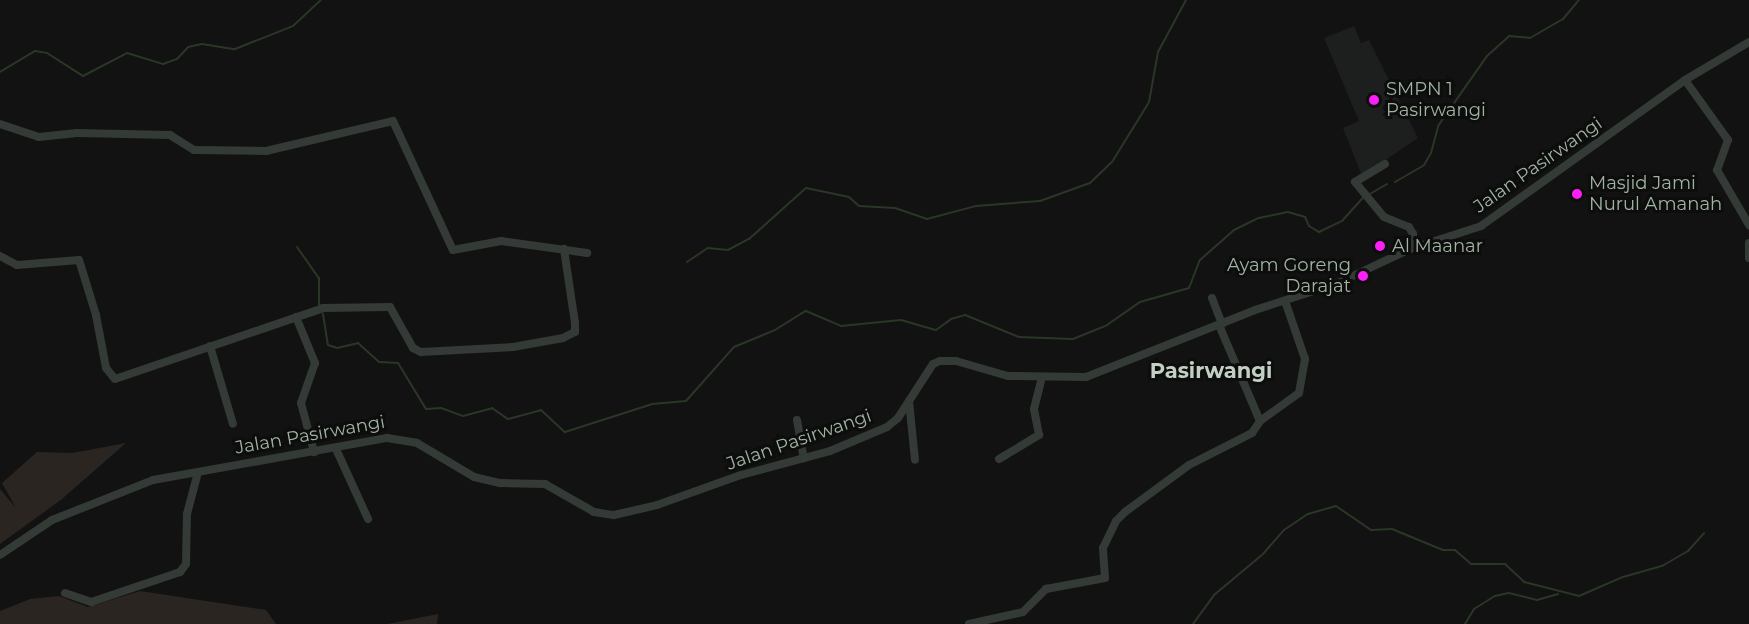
<!DOCTYPE html>
<style>
body{margin:0}
#map{position:relative;width:1749px;height:624px;overflow:hidden;background:#111211;font-family:Montserrat,sans-serif}
div>[style]{position:absolute}
[style*='--x']{left:calc(var(--x)*1px);top:calc(var(--y)*1px);width:calc(var(--w)*1px);rotate:calc(var(--a)*1deg)}
.built>*{inset:0;background:#1d1f1e}
.green>*{inset:0;background:#2a2521}
.stream>*{height:2px;margin:-1px;padding:0 1px;transform-origin:1px;border-radius:1px;background:#2a3727}
.minor>*{height:8px;margin:-4px;padding:0 4px;transform-origin:4px;border-radius:4px;background:#343a35}
.dots>*{width:16px;height:16px;translate:-50% -50%;box-sizing:border-box;border:3px solid #0c0d0c;border-radius:50%}
span{translate:-50% -50%;white-space:nowrap;text-align:center;line-height:1.15;-webkit-text-stroke:6px #0c0d0c;paint-order:stroke}
.poi-label{font-size:18px;color:#a1b4a2}
.left{translate:0 -50%;text-align:left}
.right{translate:-100% -50%;text-align:right}
.street-label{font-size:18px;color:#a1b4a2}
.quarter-label{font-size:21px;color:#c2d0c4;font-weight:700}
</style>
<div id="map">
<div class="built">
<div style="clip-path:polygon(1354px 26px,1361px 43px,1369px 40px,1418px 138px,1362px 176px,1343px 128px,1359px 121px,1324px 38px)"></div>
</div>
<div class="green">
<div style="clip-path:polygon(126px 443px,62px 499px,0 544px,0 489px,16px 508px,2px 483px,37px 452px,72px 453px)"></div>
<div style="clip-path:polygon(140px 591px,266px 610px,276px 624px,0 624px,0 611px,30px 599px,59px 596px,88px 607px)"></div>
<div style="clip-path:polygon(438px 614px,437px 624px,387px 624px)"></div>
</div>
<div class="stream">
<div style="--x:0;--y:72;--w:41;--a:-31"></div>
<div style="--x:35;--y:51;--w:12;--a:9"></div>
<div style="--x:47;--y:53;--w:43;--a:32.6"></div>
<div style="--x:83;--y:76;--w:50;--a:-27.6"></div>
<div style="--x:127;--y:53;--w:38;--a:17"></div>
<div style="--x:163;--y:64;--w:15;--a:-20"></div>
<div style="--x:177;--y:59;--w:16;--a:-47"></div>
<div style="--x:188;--y:47;--w:14;--a:-12"></div>
<div style="--x:202;--y:44;--w:33;--a:9"></div>
<div style="--x:235;--y:49;--w:62;--a:-21.6"></div>
<div style="--x:293;--y:26;--w:38;--a:-43"></div>
<div style="--x:1395;--y:182;--w:34;--a:-30"></div>
<div style="--x:1424;--y:165;--w:14;--a:-60"></div>
<div style="--x:1431;--y:153;--w:28;--a:-75"></div>
<div style="--x:1438;--y:126;--w:85;--a:-55"></div>
<div style="--x:1487;--y:56;--w:30;--a:-42"></div>
<div style="--x:1509;--y:36;--w:21;--a:5"></div>
<div style="--x:1530;--y:38;--w:38;--a:-30"></div>
<div style="--x:1563;--y:19;--w:25;--a:-50"></div>
<div style="--x:1368;--y:195;--w:22;--a:-30"></div>
<div style="--x:297;--y:247;--w:38;--a:55"></div>
<div style="--x:319;--y:278;--w:27;--a:90"></div>
<div style="--x:687;--y:262;--w:25;--a:-34"></div>
<div style="--x:708;--y:248;--w:20;--a:6"></div>
<div style="--x:728;--y:250;--w:24;--a:-28"></div>
<div style="--x:749;--y:239;--w:76;--a:-41.8"></div>
<div style="--x:806;--y:188;--w:44;--a:11.8"></div>
<div style="--x:849;--y:197;--w:13;--a:42"></div>
<div style="--x:859;--y:206;--w:36;--a:3"></div>
<div style="--x:895;--y:208;--w:34;--a:19"></div>
<div style="--x:927;--y:219;--w:51;--a:-14.9"></div>
<div style="--x:976;--y:206;--w:64;--a:-4.5"></div>
<div style="--x:1040;--y:201;--w:53;--a:-19.8"></div>
<div style="--x:1090;--y:183;--w:30;--a:-44"></div>
<div style="--x:1112;--y:162;--w:70;--a:-58.3"></div>
<div style="--x:1149;--y:102;--w:51;--a:-79.8"></div>
<div style="--x:1158;--y:52;--w:59;--a:-61.7"></div>
<div style="--x:323;--y:314;--w:31;--a:81"></div>
<div style="--x:328;--y:345;--w:9;--a:18"></div>
<div style="--x:337;--y:348;--w:22;--a:-13"></div>
<div style="--x:358;--y:343;--w:28;--a:42"></div>
<div style="--x:379;--y:362;--w:19;--a:3"></div>
<div style="--x:398;--y:363;--w:54;--a:58.7"></div>
<div style="--x:426;--y:409;--w:15;--a:-4"></div>
<div style="--x:441;--y:408;--w:23;--a:20"></div>
<div style="--x:463;--y:416;--w:30;--a:-15"></div>
<div style="--x:492;--y:408;--w:19;--a:35"></div>
<div style="--x:508;--y:419;--w:34;--a:-15"></div>
<div style="--x:541;--y:410;--w:33;--a:43"></div>
<div style="--x:565;--y:432;--w:91;--a:-17.8"></div>
<div style="--x:652;--y:404;--w:34;--a:-5"></div>
<div style="--x:686;--y:401;--w:72;--a:-48.4"></div>
<div style="--x:734;--y:347;--w:44;--a:-22.5"></div>
<div style="--x:775;--y:330;--w:36;--a:-32"></div>
<div style="--x:806;--y:311;--w:38;--a:23"></div>
<div style="--x:841;--y:326;--w:60;--a:-5.7"></div>
<div style="--x:901;--y:320;--w:36;--a:16"></div>
<div style="--x:936;--y:330;--w:19;--a:-36"></div>
<div style="--x:951;--y:319;--w:15;--a:-16"></div>
<div style="--x:965;--y:315;--w:58;--a:22.2"></div>
<div style="--x:1019;--y:337;--w:54;--a:2.1"></div>
<div style="--x:1073;--y:339;--w:37;--a:-22"></div>
<div style="--x:1107;--y:325;--w:40;--a:-34.9"></div>
<div style="--x:1140;--y:302;--w:51;--a:-15.9"></div>
<div style="--x:1189;--y:288;--w:30;--a:-69"></div>
<div style="--x:1200;--y:260;--w:45;--a:-41.4"></div>
<div style="--x:1234;--y:230;--w:28;--a:-26"></div>
<div style="--x:1259;--y:218;--w:30;--a:-12"></div>
<div style="--x:1288;--y:212;--w:18;--a:16"></div>
<div style="--x:1305;--y:217;--w:10;--a:66"></div>
<div style="--x:1309;--y:226;--w:12;--a:31"></div>
<div style="--x:1319;--y:232;--w:25;--a:-26"></div>
<div style="--x:1342;--y:221;--w:31;--a:-48"></div>
<div style="--x:1193;--y:624;--w:36;--a:-54"></div>
<div style="--x:1214;--y:595;--w:64;--a:-39.9"></div>
<div style="--x:1263;--y:554;--w:32;--a:-49"></div>
<div style="--x:1284;--y:530;--w:29;--a:-34"></div>
<div style="--x:1308;--y:514;--w:29;--a:-16"></div>
<div style="--x:1336;--y:506;--w:42;--a:34.4"></div>
<div style="--x:1371;--y:530;--w:21;--a:-3"></div>
<div style="--x:1392;--y:529;--w:55;--a:22.4"></div>
<div style="--x:1443;--y:550;--w:12;--a:0"></div>
<div style="--x:1455;--y:550;--w:21;--a:41"></div>
<div style="--x:1471;--y:564;--w:34;--a:0"></div>
<div style="--x:1505;--y:564;--w:26;--a:43"></div>
<div style="--x:1524;--y:582;--w:57;--a:14.3"></div>
<div style="--x:1579;--y:596;--w:48;--a:-23.4"></div>
<div style="--x:1623;--y:577;--w:41;--a:-15.8"></div>
<div style="--x:1662;--y:566;--w:30;--a:-30"></div>
<div style="--x:1688;--y:551;--w:24;--a:-48"></div>
<div style="--x:1465;--y:624;--w:17;--a:-59"></div>
<div style="--x:1474;--y:609;--w:25;--a:-32"></div>
<div style="--x:1495;--y:596;--w:14;--a:-12"></div>
<div style="--x:1509;--y:593;--w:29;--a:14"></div>
<div style="--x:1537;--y:600;--w:22;--a:-16"></div>
</div>
<div class="minor">
<div style="--x:1685;--y:80;--w:74;--a:54.4"></div>
<div style="--x:1728;--y:140;--w:32;--a:110"></div>
<div style="--x:1717;--y:170;--w:64;--a:59.8"></div>
<div style="--x:0;--y:124;--w:41;--a:18.4"></div>
<div style="--x:39;--y:137;--w:38;--a:-6"></div>
<div style="--x:77;--y:133;--w:93;--a:1.2"></div>
<div style="--x:170;--y:135;--w:28;--a:32"></div>
<div style="--x:194;--y:150;--w:72;--a:0.8"></div>
<div style="--x:266;--y:151;--w:130;--a:-13.3"></div>
<div style="--x:393;--y:121;--w:142;--a:65.1"></div>
<div style="--x:453;--y:250;--w:49;--a:-10.6"></div>
<div style="--x:501;--y:241;--w:87;--a:7.9"></div>
<div style="--x:1385;--y:164;--w:35;--a:149"></div>
<div style="--x:1355;--y:182;--w:45;--a:50.4"></div>
<div style="--x:1384;--y:217;--w:27;--a:22"></div>
<div style="--x:1409;--y:227;--w:8;--a:60"></div>
<div style="--x:1413;--y:234;--w:15;--a:101"></div>
<div style="--x:1749;--y:243;--w:15;--a:90"></div>
<div style="--x:0;--y:256;--w:19;--a:28"></div>
<div style="--x:17;--y:265;--w:62;--a:-4.6"></div>
<div style="--x:79;--y:260;--w:58;--a:72.8"></div>
<div style="--x:96;--y:315;--w:54;--a:79.3"></div>
<div style="--x:106;--y:368;--w:14;--a:51"></div>
<div style="--x:115;--y:379;--w:220;--a:-18.8"></div>
<div style="--x:323;--y:308;--w:67;--a:-0.9"></div>
<div style="--x:390;--y:307;--w:47;--a:60.7"></div>
<div style="--x:413;--y:348;--w:9;--a:27"></div>
<div style="--x:421;--y:352;--w:92;--a:-3.1"></div>
<div style="--x:513;--y:347;--w:51;--a:-10.2"></div>
<div style="--x:563;--y:338;--w:13;--a:-27"></div>
<div style="--x:575;--y:332;--w:9;--a:-90"></div>
<div style="--x:575;--y:323;--w:75;--a:-98.5"></div>
<div style="--x:1212;--y:298;--w:28;--a:69"></div>
<div style="--x:296;--y:317;--w:50;--a:67.6"></div>
<div style="--x:315;--y:363;--w:42;--a:109.3"></div>
<div style="--x:301;--y:403;--w:51;--a:75.1"></div>
<div style="--x:1219;--y:325;--w:104;--a:66.9"></div>
<div style="--x:210;--y:346;--w:81;--a:73.6"></div>
<div style="--x:909;--y:401;--w:59;--a:84.2"></div>
<div style="--x:797;--y:420;--w:39;--a:80"></div>
<div style="--x:336;--y:449;--w:77;--a:65.4"></div>
<div style="--x:999;--y:459;--w:47;--a:-31"></div>
<div style="--x:1039;--y:435;--w:26;--a:-101"></div>
<div style="--x:1034;--y:409;--w:32;--a:-76"></div>
<div style="--x:0;--y:555;--w:63;--a:-33.9"></div>
<div style="--x:52;--y:520;--w:109;--a:-21.6"></div>
<div style="--x:153;--y:480;--w:238;--a:-10.2"></div>
<div style="--x:387;--y:438;--w:30;--a:9"></div>
<div style="--x:417;--y:443;--w:66;--a:30.8"></div>
<div style="--x:474;--y:477;--w:27;--a:13"></div>
<div style="--x:500;--y:483;--w:45;--a:1.3"></div>
<div style="--x:545;--y:484;--w:56;--a:29.7"></div>
<div style="--x:594;--y:512;--w:20;--a:9"></div>
<div style="--x:614;--y:515;--w:44;--a:-13.1"></div>
<div style="--x:657;--y:505;--w:89;--a:-19.7"></div>
<div style="--x:741;--y:475;--w:92;--a:-15.1"></div>
<div style="--x:830;--y:451;--w:62;--a:-22.8"></div>
<div style="--x:887;--y:427;--w:14;--a:-39"></div>
<div style="--x:898;--y:418;--w:64;--a:-57.1"></div>
<div style="--x:933;--y:364;--w:8;--a:-23"></div>
<div style="--x:940;--y:361;--w:16;--a:0"></div>
<div style="--x:956;--y:361;--w:54;--a:16.1"></div>
<div style="--x:1008;--y:376;--w:78;--a:0.7"></div>
<div style="--x:1086;--y:377;--w:182;--a:-21.6"></div>
<div style="--x:1255;--y:310;--w:87;--a:-18"></div>
<div style="--x:1338;--y:283;--w:80;--a:-25.3"></div>
<div style="--x:1410;--y:249;--w:75;--a:-17.9"></div>
<div style="--x:1481;--y:226;--w:251;--a:-35.6"></div>
<div style="--x:1685;--y:80;--w:74;--a:-30.7"></div>
<div style="--x:65;--y:593;--w:28;--a:19"></div>
<div style="--x:91;--y:602;--w:94;--a:-18.6"></div>
<div style="--x:180;--y:572;--w:10;--a:-53"></div>
<div style="--x:186;--y:564;--w:50;--a:-88.9"></div>
<div style="--x:187;--y:514;--w:43;--a:-75.3"></div>
<div style="--x:969;--y:624;--w:55;--a:-12.5"></div>
<div style="--x:1023;--y:612;--w:33;--a:-45"></div>
<div style="--x:1046;--y:589;--w:60;--a:-10.6"></div>
<div style="--x:1105;--y:578;--w:30;--a:-94"></div>
<div style="--x:1103;--y:548;--w:30;--a:-64"></div>
<div style="--x:1116;--y:521;--w:13;--a:-45"></div>
<div style="--x:1125;--y:512;--w:79;--a:-36.3"></div>
<div style="--x:1189;--y:465;--w:71;--a:-26.9"></div>
<div style="--x:1252;--y:433;--w:14;--a:-56"></div>
<div style="--x:1260;--y:421;--w:48;--a:-35.7"></div>
<div style="--x:1299;--y:393;--w:35;--a:-80"></div>
<div style="--x:1305;--y:359;--w:61;--a:-109"></div>
</div>
<div class="dots">
<div style="left:1374px;top:100px;background:#fd1ff8"></div>
<div style="left:1577px;top:194px;background:#fd1ff8"></div>
<div style="left:1380px;top:246px;background:#fd1ff8"></div>
<div style="left:1363px;top:276px;background:#fd1ff8"></div>
</div>
<div class="poi-label">
<span class="left" style="left:1386px;top:100px">SMPN 1<br>Pasirwangi</span>
<span class="left" style="left:1589px;top:194px">Masjid Jami<br>Nurul Amanah</span>
<span class="left" style="left:1392px;top:246px">Al Maanar</span>
<span class="right" style="left:1351px;top:276px">Ayam Goreng<br>Darajat</span>
</div>
<div class="street-label">
<span style="left:1538px;top:165px;rotate:-35deg">Jalan Pasirwangi</span>
<span style="left:310px;top:435px;rotate:-10deg">Jalan Pasirwangi</span>
<span style="left:799px;top:440px;rotate:-19deg">Jalan Pasirwangi</span>
</div>
<div class="quarter-label">
<span style="left:1211px;top:371px">Pasirwangi</span>
</div>
</div>
